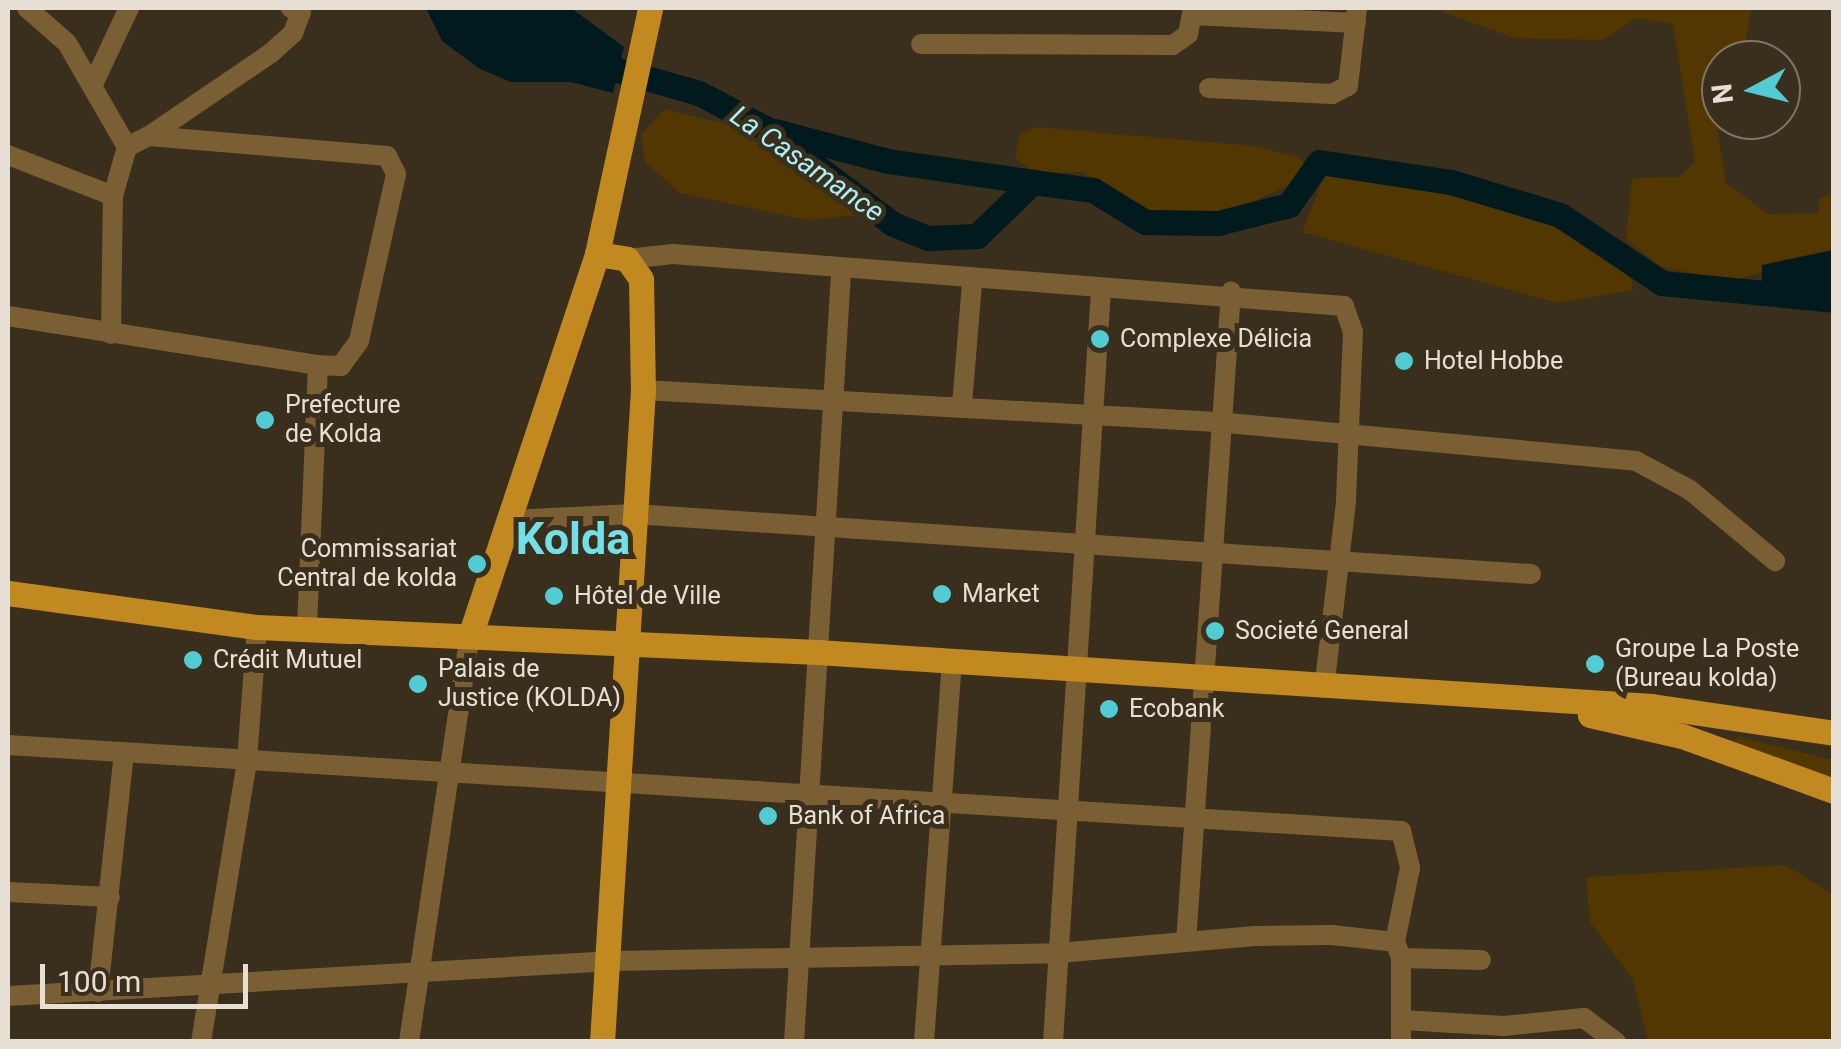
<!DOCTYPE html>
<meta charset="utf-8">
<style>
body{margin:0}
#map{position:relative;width:1841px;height:1049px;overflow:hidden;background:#3a2e1c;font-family:Roboto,sans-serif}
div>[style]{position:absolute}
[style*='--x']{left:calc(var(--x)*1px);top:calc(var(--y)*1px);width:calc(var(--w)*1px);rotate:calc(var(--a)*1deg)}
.green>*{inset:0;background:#523701}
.water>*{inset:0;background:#001a1d}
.river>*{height:25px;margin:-12.5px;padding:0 12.5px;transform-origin:12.5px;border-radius:12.5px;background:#001a1d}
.minor>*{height:20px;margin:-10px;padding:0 10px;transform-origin:10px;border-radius:10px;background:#7a5e34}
.major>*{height:25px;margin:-12.5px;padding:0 12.5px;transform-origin:12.5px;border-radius:12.5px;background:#c28920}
.dots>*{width:28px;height:28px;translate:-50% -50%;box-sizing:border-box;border:5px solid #3a2e1c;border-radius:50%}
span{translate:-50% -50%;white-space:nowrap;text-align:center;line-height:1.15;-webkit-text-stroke:10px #3a2e1c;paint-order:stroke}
.poi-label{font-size:25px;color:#e7dfd4}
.left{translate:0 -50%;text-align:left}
.right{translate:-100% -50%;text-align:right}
.water-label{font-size:28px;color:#a7f3f9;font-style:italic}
.town-label{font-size:45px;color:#73dfe7;font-weight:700}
.frame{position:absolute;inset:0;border:10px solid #e7dfd4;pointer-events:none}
.north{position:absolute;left:1701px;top:40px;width:100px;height:100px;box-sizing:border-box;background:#3a2e1c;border:2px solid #7f7566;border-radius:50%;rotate:263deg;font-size:28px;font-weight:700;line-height:40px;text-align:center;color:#e7dfd4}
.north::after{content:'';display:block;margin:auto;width:35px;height:45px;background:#51ccd5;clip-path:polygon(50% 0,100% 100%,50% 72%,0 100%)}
.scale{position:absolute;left:40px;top:964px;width:208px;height:45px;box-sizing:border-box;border:5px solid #e7dfd4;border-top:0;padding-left:12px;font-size:30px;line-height:35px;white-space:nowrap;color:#e7dfd4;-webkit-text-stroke:8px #3a2e1c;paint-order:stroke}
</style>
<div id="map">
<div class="green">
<div style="clip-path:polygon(1432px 8px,1751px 8px,1743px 60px,1721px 60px,1716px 123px,1726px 183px,1768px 214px,1819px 213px,1819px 199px,1833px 191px,1833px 250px,1733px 281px,1661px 267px,1626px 239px,1632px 178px,1679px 177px,1695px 162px,1673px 24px,1636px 18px,1603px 40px,1515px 38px)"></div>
<div style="clip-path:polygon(664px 109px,734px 126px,857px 215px,807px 220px,680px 193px,645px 162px,641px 135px)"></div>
<div style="clip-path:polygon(1035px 127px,1255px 146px,1300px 158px,1313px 175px,1220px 216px,1139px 209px,1082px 172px,1035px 174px,1015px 157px,1019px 135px)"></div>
<div style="clip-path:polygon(1326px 171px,1530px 211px,1631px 275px,1633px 290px,1558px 303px,1302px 232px)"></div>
<div style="clip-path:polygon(1739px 737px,1833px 760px,1833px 784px,1726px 745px)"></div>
<div style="clip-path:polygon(1785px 865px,1831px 893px,1833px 1041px,1648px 1041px,1632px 978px,1590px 922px,1586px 877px)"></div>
</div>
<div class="water">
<div style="clip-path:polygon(426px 8px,571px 8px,624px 47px,613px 93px,571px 82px,511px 82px,480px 69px,442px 41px)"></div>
<div style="clip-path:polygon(1833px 250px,1833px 305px,1762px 306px,1762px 265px)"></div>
</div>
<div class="river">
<div style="--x:586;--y:61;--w:117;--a:15.8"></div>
<div style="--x:699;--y:93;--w:75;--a:27.9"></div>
<div style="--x:765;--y:128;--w:160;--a:36.9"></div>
<div style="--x:893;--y:224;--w:38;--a:22"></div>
<div style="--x:928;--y:238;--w:49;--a:-2.3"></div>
<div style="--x:977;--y:236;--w:78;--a:-44"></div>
<div style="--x:1033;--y:182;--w:61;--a:7.6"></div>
<div style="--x:1093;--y:190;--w:61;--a:31.6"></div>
<div style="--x:1145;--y:222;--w:73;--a:0.8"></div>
<div style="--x:1218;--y:223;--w:73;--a:-14.2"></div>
<div style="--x:1289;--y:205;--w:52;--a:-55.1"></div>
<div style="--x:1319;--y:162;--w:134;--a:8.6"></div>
<div style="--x:1451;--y:182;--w:114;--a:16.8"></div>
<div style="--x:1560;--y:215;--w:123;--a:33.7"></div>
<div style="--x:1662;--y:283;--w:173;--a:5.6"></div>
<div style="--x:775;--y:131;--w:117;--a:14.9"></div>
<div style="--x:888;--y:161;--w:147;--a:8.2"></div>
</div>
<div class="minor">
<div style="--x:27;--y:8;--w:53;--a:41.2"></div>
<div style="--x:67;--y:43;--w:120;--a:60"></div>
<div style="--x:1193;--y:15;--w:163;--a:2.8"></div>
<div style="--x:921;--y:44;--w:252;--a:0.2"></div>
<div style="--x:1173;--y:45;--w:19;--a:-36"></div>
<div style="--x:1188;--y:34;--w:26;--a:-79"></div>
<div style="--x:94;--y:82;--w:82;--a:-64.7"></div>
<div style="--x:1209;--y:88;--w:123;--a:2.8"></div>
<div style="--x:1332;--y:94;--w:18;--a:-27"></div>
<div style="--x:1348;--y:86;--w:79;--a:-83.4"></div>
<div style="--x:149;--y:136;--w:148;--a:-34.2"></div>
<div style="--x:271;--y:53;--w:30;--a:-42"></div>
<div style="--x:293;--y:33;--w:22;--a:-69"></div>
<div style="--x:301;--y:12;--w:11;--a:-158"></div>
<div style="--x:8;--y:155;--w:113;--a:21.3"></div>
<div style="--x:627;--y:259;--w:46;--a:-6.2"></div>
<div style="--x:673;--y:254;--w:673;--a:4.43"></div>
<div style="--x:1344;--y:306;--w:28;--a:71"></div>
<div style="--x:1353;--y:332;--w:170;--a:92.4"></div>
<div style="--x:1346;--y:502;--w:187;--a:96.7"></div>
<div style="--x:8;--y:316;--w:314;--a:9"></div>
<div style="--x:318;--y:365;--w:266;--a:92.4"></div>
<div style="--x:111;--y:334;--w:138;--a:-89.2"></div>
<div style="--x:113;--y:196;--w:51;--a:-74.1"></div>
<div style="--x:127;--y:147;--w:25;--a:-27"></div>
<div style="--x:149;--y:136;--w:239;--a:4.8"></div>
<div style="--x:387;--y:156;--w:20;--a:63"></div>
<div style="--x:396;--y:174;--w:171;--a:102.5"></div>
<div style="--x:359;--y:341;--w:31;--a:126"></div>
<div style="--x:341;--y:366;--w:23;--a:-178"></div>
<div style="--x:643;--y:390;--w:575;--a:3.19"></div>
<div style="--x:1217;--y:422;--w:421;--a:5.3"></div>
<div style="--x:1636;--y:461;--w:61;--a:28.2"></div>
<div style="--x:1690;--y:490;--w:111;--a:39.9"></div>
<div style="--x:962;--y:405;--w:122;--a:-85.3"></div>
<div style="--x:510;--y:520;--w:124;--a:-2.8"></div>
<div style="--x:634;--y:514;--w:899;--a:3.83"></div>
<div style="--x:8;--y:745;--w:1396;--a:3.53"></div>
<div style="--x:1401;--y:831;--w:38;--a:76"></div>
<div style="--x:1410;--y:868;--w:76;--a:101.5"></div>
<div style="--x:8;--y:892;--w:102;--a:2.8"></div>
<div style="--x:1186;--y:942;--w:652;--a:-86.04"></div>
<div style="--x:1401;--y:958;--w:84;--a:90"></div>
<div style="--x:98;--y:992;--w:240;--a:-83.8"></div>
<div style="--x:8;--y:996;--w:606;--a:-3.31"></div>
<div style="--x:613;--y:961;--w:445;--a:-1"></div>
<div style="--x:1058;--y:953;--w:198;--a:-4.9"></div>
<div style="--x:1255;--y:936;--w:77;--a:-0.7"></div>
<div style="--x:1332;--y:935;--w:63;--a:6.3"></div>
<div style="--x:1395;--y:942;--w:17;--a:69"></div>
<div style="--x:1401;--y:958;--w:80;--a:1.4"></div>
<div style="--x:1402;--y:1020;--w:102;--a:3.4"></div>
<div style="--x:1504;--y:1026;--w:80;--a:-5.7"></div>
<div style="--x:1584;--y:1018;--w:40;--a:37"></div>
<div style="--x:201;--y:1042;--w:286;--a:-80.7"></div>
<div style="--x:247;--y:760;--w:133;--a:-85.7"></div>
<div style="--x:409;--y:1042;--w:411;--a:-81.5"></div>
<div style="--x:794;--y:1042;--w:770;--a:-86.5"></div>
<div style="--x:924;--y:1042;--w:378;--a:-85.8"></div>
<div style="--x:1053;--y:1042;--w:754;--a:-86.35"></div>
</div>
<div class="major">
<div style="--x:597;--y:254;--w:30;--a:9"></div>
<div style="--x:627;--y:259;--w:24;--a:55"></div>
<div style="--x:641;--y:279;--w:111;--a:89"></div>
<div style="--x:643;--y:390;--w:653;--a:93.6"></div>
<div style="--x:8;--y:593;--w:251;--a:7.8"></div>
<div style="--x:257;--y:627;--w:561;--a:2.56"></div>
<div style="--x:817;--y:652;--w:837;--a:3.7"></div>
<div style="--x:1652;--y:706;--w:184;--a:8.4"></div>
<div style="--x:470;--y:636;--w:403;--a:-71.6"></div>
<div style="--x:597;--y:254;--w:252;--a:-77.8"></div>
<div style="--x:1590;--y:715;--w:94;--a:12.9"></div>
<div style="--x:1682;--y:736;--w:162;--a:19.9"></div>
</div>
<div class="dots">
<div style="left:1100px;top:339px;background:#51ccd5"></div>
<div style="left:1404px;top:361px;background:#51ccd5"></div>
<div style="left:265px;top:420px;background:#51ccd5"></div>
<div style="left:477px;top:564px;background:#51ccd5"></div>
<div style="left:942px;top:594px;background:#51ccd5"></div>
<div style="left:554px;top:596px;background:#51ccd5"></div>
<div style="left:1215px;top:631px;background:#51ccd5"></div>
<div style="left:193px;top:660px;background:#51ccd5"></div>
<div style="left:1595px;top:664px;background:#51ccd5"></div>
<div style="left:418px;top:684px;background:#51ccd5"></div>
<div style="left:1109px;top:709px;background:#51ccd5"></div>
<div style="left:768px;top:816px;background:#51ccd5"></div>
</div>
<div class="poi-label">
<span class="left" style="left:1120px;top:339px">Complexe Délicia</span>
<span class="left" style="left:1424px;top:361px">Hotel Hobbe</span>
<span class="left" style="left:285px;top:420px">Prefecture<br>de Kolda</span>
<span class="right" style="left:457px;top:564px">Commissariat<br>Central de kolda</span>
<span class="left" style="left:962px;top:594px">Market</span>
<span class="left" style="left:574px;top:596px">Hôtel de Ville</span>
<span class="left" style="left:1235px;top:631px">Societé General</span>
<span class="left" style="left:1615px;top:664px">Groupe La Poste<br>(Bureau kolda)</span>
<span class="left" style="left:213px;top:660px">Crédit Mutuel</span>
<span class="left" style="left:438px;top:684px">Palais de<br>Justice (KOLDA)</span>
<span class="left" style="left:1129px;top:709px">Ecobank</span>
<span class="left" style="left:788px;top:816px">Bank of Africa</span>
</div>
<div class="water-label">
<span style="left:807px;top:164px;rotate:35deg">La Casamance</span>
</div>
<div class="town-label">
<span style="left:573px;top:539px">Kolda</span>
</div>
<div class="frame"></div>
<div class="north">N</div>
<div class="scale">100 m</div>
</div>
